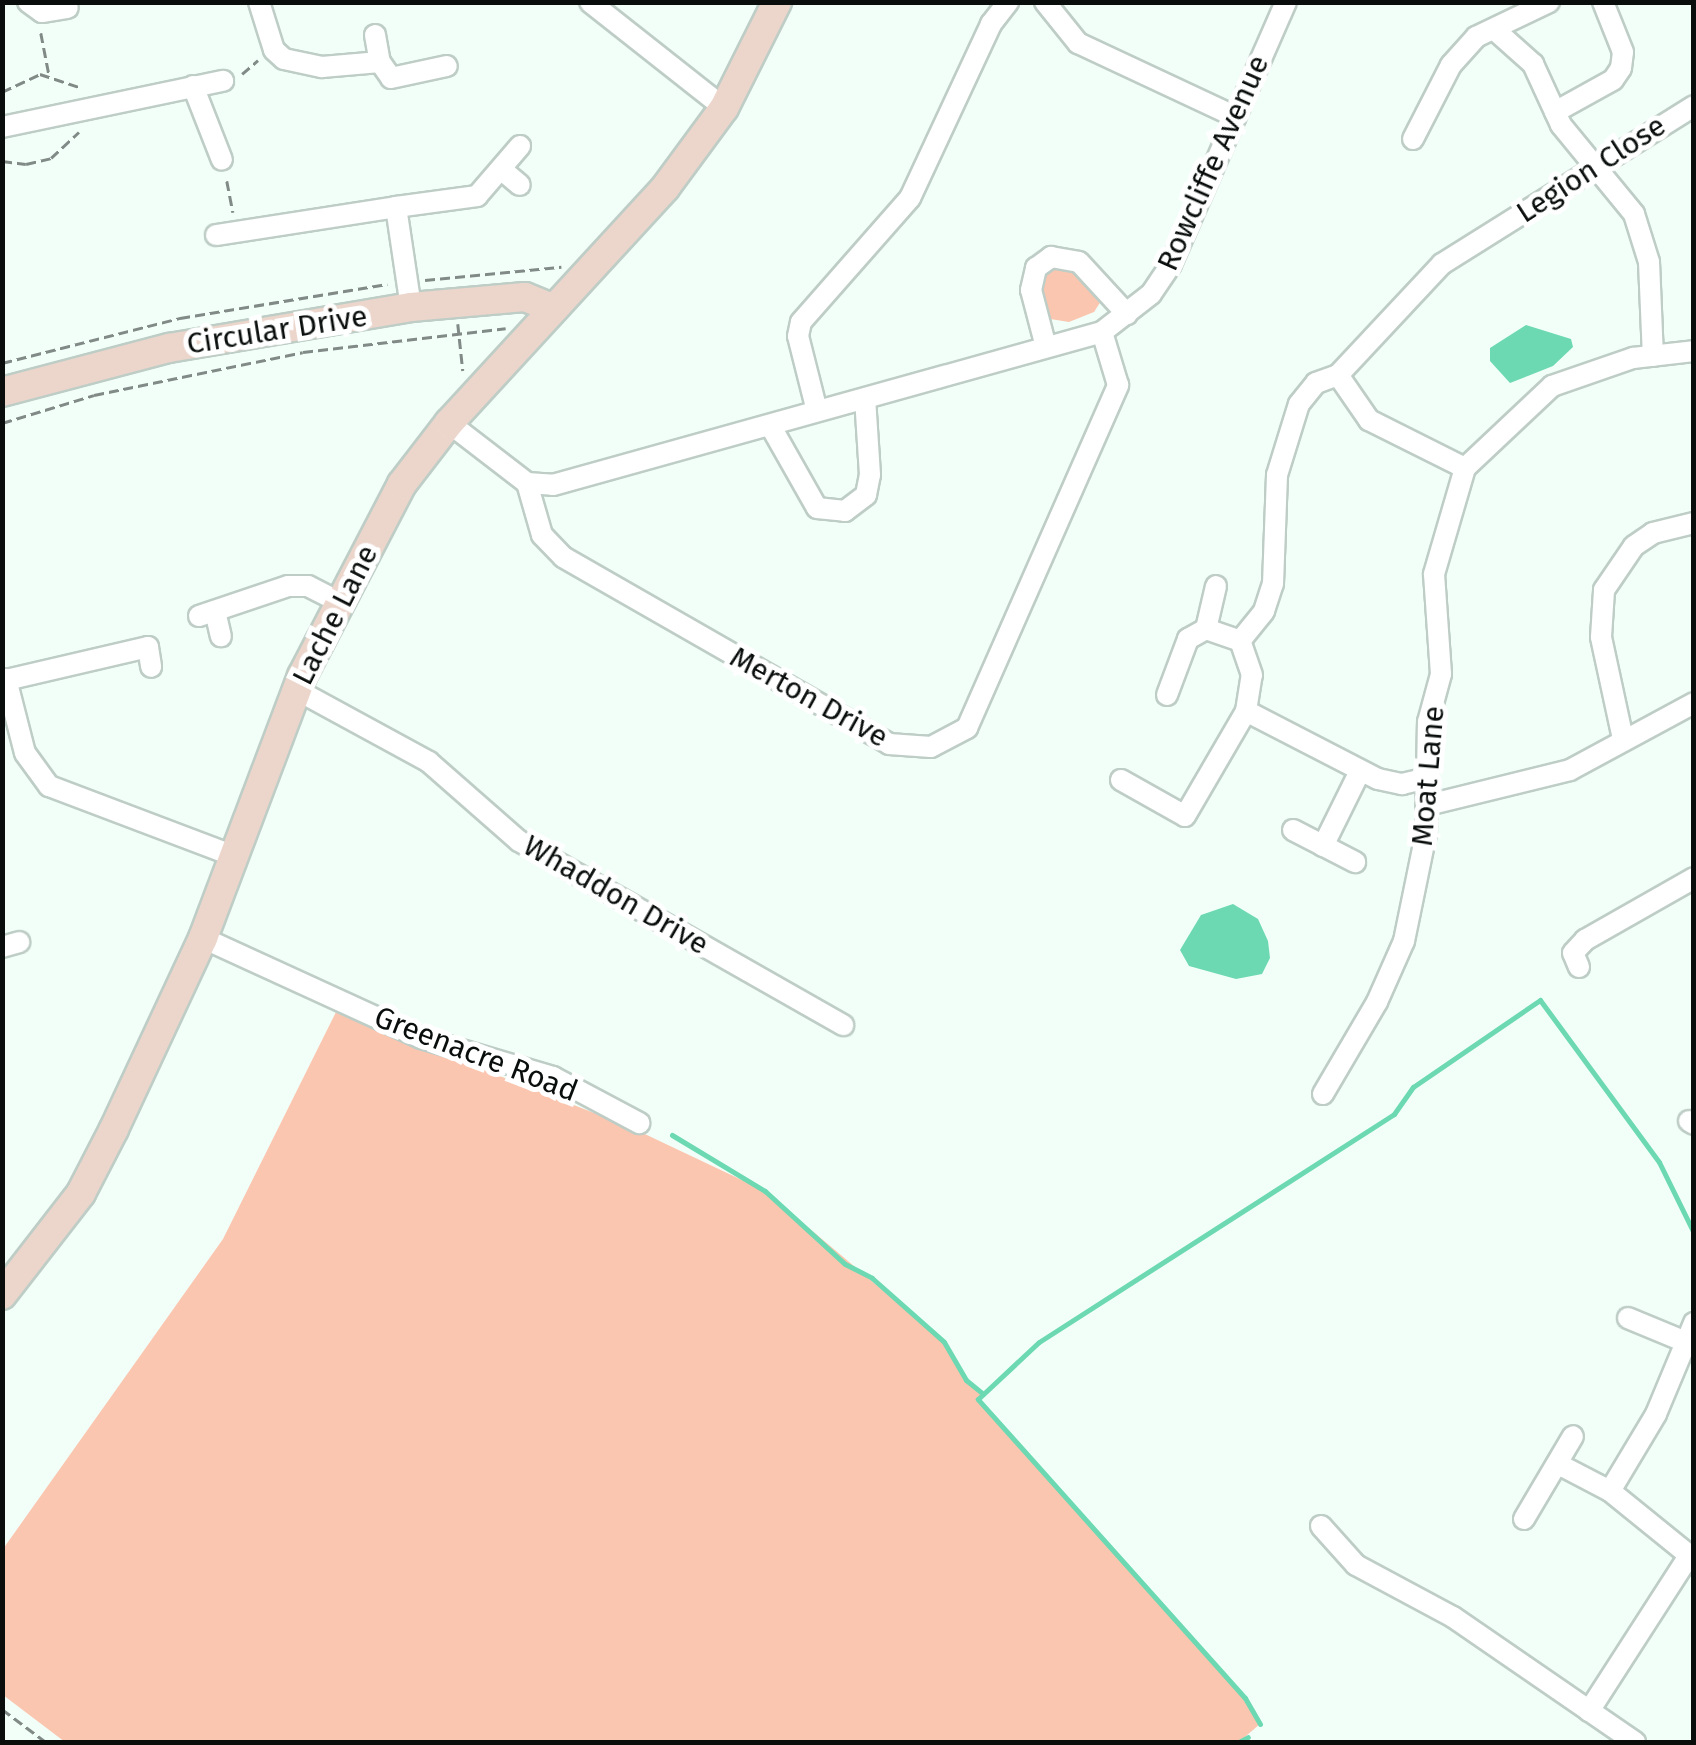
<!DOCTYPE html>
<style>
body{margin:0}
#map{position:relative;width:1696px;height:1745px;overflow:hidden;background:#f2fff9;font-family:"Fira Sans",sans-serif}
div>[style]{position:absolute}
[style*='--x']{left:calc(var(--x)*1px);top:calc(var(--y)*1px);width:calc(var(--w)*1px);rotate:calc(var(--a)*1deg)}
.green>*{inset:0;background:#fbc6af}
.water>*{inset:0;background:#6cd9b2}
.stream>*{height:5px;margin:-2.5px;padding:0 2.5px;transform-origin:2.5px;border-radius:2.5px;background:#6cd9b2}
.path>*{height:2.5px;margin-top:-1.25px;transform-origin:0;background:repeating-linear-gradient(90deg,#818a86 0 10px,transparent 0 15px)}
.roads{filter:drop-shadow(2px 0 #becdc6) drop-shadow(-2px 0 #becdc6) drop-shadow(0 2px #becdc6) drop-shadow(0 -2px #becdc6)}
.street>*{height:20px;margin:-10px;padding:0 10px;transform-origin:10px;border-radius:10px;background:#fff}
.secondary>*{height:28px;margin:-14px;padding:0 14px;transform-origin:14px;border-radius:14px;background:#ecd6cc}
span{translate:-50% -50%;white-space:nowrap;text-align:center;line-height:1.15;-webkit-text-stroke:10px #fff;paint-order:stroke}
.street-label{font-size:30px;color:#090e0c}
.frame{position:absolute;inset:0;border:5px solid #090e0c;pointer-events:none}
</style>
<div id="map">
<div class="green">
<div style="clip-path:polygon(1069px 263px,1103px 298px,1094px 312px,1069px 322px,1044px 318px,1041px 269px)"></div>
<div style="clip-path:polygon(336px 1012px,630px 1127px,765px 1191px,944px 1342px,966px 1380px,983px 1394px,978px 1400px,1245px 1698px,1260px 1724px,1239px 1742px,65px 1742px,3px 1695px,3px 1549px,223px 1239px)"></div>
</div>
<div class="water">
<div style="clip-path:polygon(1526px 325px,1571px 339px,1573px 347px,1553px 366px,1510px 383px,1490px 361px,1490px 348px)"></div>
<div style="clip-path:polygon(1233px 904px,1258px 919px,1268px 941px,1270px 958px,1262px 974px,1236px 979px,1189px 966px,1180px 950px,1201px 915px)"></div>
</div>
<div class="stream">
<div style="--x:672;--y:1135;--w:109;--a:31.1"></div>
<div style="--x:765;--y:1191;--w:108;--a:42.4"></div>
<div style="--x:845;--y:1264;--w:30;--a:27"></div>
<div style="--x:872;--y:1278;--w:96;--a:41.6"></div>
<div style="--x:944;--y:1342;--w:44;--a:59.9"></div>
<div style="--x:966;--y:1380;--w:22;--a:39"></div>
<div style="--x:1260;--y:1724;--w:30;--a:-120"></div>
<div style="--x:1245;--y:1698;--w:401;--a:-131.8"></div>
<div style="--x:978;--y:1399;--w:83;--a:-43.1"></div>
<div style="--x:1039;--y:1342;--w:422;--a:-32.7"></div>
<div style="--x:1394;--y:1114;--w:33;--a:-55"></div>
<div style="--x:1413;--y:1087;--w:154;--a:-34.4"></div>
<div style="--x:1540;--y:1000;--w:201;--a:53.7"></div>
<div style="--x:1659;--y:1162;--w:79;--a:63.8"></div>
<div style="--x:1239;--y:1742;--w:10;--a:-29"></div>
</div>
<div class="path">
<div style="--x:41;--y:33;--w:42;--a:79"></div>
<div style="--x:242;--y:74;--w:21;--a:-41"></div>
<div style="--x:2;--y:92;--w:42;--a:-25.3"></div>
<div style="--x:40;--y:74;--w:44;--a:18.4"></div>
<div style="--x:2;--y:161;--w:24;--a:7"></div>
<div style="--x:26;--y:164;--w:26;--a:-13"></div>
<div style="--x:51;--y:158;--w:38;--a:-43"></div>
<div style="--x:227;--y:181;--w:32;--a:79"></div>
<div style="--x:425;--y:280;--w:137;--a:-5.5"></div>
<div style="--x:458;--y:324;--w:47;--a:83.9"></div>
<div style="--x:2;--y:363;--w:184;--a:-14.2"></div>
<div style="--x:180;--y:318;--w:210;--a:-9.3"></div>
<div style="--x:2;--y:423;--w:96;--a:-16.9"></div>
<div style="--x:94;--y:395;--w:213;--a:-11.6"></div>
<div style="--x:303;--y:352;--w:204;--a:-6.7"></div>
<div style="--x:2;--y:1709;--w:55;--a:36.9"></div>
</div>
<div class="roads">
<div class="street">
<div style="--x:28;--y:2;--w:17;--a:36"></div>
<div style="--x:42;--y:12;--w:26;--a:-9"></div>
<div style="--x:259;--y:2;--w:50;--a:72.6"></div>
<div style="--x:274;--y:50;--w:13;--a:42"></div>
<div style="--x:284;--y:59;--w:39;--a:12"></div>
<div style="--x:322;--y:67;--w:58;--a:-4.9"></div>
<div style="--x:380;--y:62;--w:19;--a:55"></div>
<div style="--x:391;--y:78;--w:57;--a:-12.1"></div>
<div style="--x:590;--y:2;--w:171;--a:38.3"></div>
<div style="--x:1045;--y:2;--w:53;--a:51.2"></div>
<div style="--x:1078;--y:43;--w:174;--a:25.1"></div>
<div style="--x:1496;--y:31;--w:50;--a:41.7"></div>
<div style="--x:1533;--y:64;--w:67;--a:65.3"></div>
<div style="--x:1561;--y:125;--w:115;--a:50.6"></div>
<div style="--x:1634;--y:214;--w:50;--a:72.6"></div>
<div style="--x:1649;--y:262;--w:94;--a:87.6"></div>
<div style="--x:375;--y:35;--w:27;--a:80"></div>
<div style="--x:193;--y:86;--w:79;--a:68.6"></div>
<div style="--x:1555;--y:112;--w:66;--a:-28.9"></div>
<div style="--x:1613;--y:80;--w:14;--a:-56"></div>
<div style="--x:1621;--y:68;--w:16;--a:-83"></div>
<div style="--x:1623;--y:52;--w:54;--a:-111.8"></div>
<div style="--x:2;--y:127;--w:226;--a:-11.8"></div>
<div style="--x:1413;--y:139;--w:83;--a:-62.8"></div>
<div style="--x:1451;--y:65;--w:38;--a:-48"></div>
<div style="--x:1476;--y:37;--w:81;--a:-25.6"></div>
<div style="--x:502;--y:170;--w:23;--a:40"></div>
<div style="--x:396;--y:207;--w:82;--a:-7.7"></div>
<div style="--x:477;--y:196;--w:66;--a:-49.3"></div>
<div style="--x:216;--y:235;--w:182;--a:-8.8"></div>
<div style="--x:396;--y:207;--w:101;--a:81.5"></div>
<div style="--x:1046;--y:347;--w:59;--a:-104.7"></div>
<div style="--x:1031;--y:290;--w:23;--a:-77"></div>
<div style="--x:1036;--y:268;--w:19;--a:-36"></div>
<div style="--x:1051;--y:257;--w:28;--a:10"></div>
<div style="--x:1079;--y:262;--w:71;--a:47.3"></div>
<div style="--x:1338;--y:375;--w:55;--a:55.4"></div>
<div style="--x:1369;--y:420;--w:107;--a:26.6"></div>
<div style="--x:817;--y:411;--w:77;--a:-104.2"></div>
<div style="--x:798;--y:336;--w:14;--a:-78"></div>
<div style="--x:801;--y:322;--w:165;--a:-48.7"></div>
<div style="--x:910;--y:198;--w:192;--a:-65"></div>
<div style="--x:991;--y:24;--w:28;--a:-52"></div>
<div style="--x:449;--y:423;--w:98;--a:37.6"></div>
<div style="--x:527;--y:483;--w:26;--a:4"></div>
<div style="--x:553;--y:485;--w:570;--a:-15.57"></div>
<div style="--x:1102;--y:332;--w:62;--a:-37.8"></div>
<div style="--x:1151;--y:294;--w:36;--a:-56"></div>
<div style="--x:1171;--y:264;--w:286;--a:-66.3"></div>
<div style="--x:770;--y:425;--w:95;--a:60.5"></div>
<div style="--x:817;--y:508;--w:28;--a:6"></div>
<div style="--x:845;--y:511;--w:26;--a:-37"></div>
<div style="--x:866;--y:495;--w:20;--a:-79"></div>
<div style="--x:870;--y:475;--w:77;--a:-93.7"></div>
<div style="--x:527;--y:483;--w:54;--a:73.9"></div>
<div style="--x:542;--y:535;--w:30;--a:46"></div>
<div style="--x:563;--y:557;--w:376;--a:29.8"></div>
<div style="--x:889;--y:744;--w:42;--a:4.1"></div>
<div style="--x:931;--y:747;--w:41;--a:-27.8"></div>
<div style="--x:967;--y:728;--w:375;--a:-66.2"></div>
<div style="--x:1118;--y:385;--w:55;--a:-106.8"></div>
<div style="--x:215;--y:611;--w:26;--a:77"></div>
<div style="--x:199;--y:616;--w:94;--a:-18.6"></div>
<div style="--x:288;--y:586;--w:20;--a:0"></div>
<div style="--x:308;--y:586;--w:36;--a:27"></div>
<div style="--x:1206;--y:629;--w:44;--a:-76.9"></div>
<div style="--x:6;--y:679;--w:76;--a:75.6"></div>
<div style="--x:25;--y:753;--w:41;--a:54"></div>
<div style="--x:49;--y:786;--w:196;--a:20.7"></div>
<div style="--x:2;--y:681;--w:150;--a:-13.1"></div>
<div style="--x:148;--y:647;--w:20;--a:81"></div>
<div style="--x:297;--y:690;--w:150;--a:28.6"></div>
<div style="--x:429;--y:762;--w:120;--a:41.3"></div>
<div style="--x:519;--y:841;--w:373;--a:29.6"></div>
<div style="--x:1167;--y:695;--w:60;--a:-69.4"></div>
<div style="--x:1188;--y:639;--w:21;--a:-29"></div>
<div style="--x:1206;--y:629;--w:36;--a:19"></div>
<div style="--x:1246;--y:711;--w:148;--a:27.3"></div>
<div style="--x:1378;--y:779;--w:25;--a:12"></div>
<div style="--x:1402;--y:784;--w:22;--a:-13"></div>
<div style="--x:1623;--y:739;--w:104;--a:-102.2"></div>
<div style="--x:1601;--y:637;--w:47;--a:-86.3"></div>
<div style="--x:1604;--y:590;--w:53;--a:-55.7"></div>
<div style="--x:1634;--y:546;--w:23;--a:-34"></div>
<div style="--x:1653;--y:533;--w:42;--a:-13.7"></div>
<div style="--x:1121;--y:780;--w:73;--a:29.4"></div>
<div style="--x:1185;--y:816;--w:121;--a:-59.8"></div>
<div style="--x:1246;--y:711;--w:36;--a:-81"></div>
<div style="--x:1252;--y:675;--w:36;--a:-109"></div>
<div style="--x:1240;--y:641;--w:38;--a:-51"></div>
<div style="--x:1264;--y:611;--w:28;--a:-72"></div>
<div style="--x:1273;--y:584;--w:109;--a:-87.9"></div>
<div style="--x:1277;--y:475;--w:74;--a:-72.8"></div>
<div style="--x:1299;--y:404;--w:27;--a:-51"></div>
<div style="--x:1316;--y:383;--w:23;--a:-20"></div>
<div style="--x:1338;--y:375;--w:152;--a:-46.9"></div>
<div style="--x:1442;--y:264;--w:297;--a:-32.1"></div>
<div style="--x:1428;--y:805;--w:146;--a:-13.8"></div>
<div style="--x:1570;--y:770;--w:141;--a:-28.4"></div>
<div style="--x:1293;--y:830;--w:70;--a:27.3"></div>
<div style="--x:1323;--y:846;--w:84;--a:-63.7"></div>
<div style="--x:203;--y:938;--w:240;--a:24.6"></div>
<div style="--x:421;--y:1038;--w:138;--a:16.5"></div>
<div style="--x:553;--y:1077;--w:98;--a:28.1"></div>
<div style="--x:2;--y:947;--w:18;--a:-16"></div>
<div style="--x:1579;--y:967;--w:15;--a:-113"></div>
<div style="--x:1573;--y:953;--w:18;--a:-47"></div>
<div style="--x:1585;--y:940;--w:125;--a:-29.6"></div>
<div style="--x:1323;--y:1094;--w:107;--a:-59.6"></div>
<div style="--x:1377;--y:1002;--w:67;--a:-66.1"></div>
<div style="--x:1404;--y:941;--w:109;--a:-78.4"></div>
<div style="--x:1426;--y:834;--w:112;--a:-89"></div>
<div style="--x:1428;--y:722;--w:50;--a:-74.8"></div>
<div style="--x:1441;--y:674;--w:100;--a:-94"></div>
<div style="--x:1434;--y:574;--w:110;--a:-73.7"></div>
<div style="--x:1465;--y:468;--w:120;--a:-43.3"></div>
<div style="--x:1552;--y:386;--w:86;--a:-19.1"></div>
<div style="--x:1633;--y:358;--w:61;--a:-6.5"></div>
<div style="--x:1689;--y:1121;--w:6;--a:31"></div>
<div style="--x:1628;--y:1318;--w:63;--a:22.5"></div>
<div style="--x:1560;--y:1465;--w:56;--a:27.5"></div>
<div style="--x:1610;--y:1491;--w:108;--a:39"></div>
<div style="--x:1610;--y:1491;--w:90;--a:-59.1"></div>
<div style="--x:1656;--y:1414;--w:99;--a:-67.3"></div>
<div style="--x:1524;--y:1519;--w:96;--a:-59.4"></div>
<div style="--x:1321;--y:1526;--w:52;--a:48.1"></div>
<div style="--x:1356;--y:1565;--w:110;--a:28.2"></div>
<div style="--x:1453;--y:1617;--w:221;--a:34.5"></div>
<div style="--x:1589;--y:1711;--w:184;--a:-57.2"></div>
</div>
<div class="secondary">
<div style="--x:2;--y:392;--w:173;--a:-14.8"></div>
<div style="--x:169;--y:348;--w:245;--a:-9.6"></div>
<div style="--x:411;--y:307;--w:114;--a:-5"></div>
<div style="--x:525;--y:297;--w:31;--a:22"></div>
<div style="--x:2;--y:1295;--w:129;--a:-52.2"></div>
<div style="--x:81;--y:1193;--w:72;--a:-62.7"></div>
<div style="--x:114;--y:1129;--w:211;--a:-65"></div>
<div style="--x:203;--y:938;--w:280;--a:-69.3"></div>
<div style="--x:302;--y:676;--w:216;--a:-62.5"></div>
<div style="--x:402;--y:484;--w:77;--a:-52.4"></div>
<div style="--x:449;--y:423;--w:319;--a:-47.4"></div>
<div style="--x:665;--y:188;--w:99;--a:-53.6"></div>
<div style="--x:724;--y:108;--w:119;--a:-63.4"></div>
</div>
</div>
<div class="street-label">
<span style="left:1213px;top:163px;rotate:-66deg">Rowcliffe Avenue</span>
<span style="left:1591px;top:169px;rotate:-33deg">Legion Close</span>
<span style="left:277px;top:330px;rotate:-9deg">Circular Drive</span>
<span style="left:335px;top:615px;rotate:-63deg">Lache Lane</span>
<span style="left:809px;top:697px;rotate:29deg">Merton Drive</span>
<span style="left:1428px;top:776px;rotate:-85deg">Moat Lane</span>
<span style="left:616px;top:895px;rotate:30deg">Whaddon Drive</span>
<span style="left:476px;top:1054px;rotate:21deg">Greenacre Road</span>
</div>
<div class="frame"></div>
</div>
